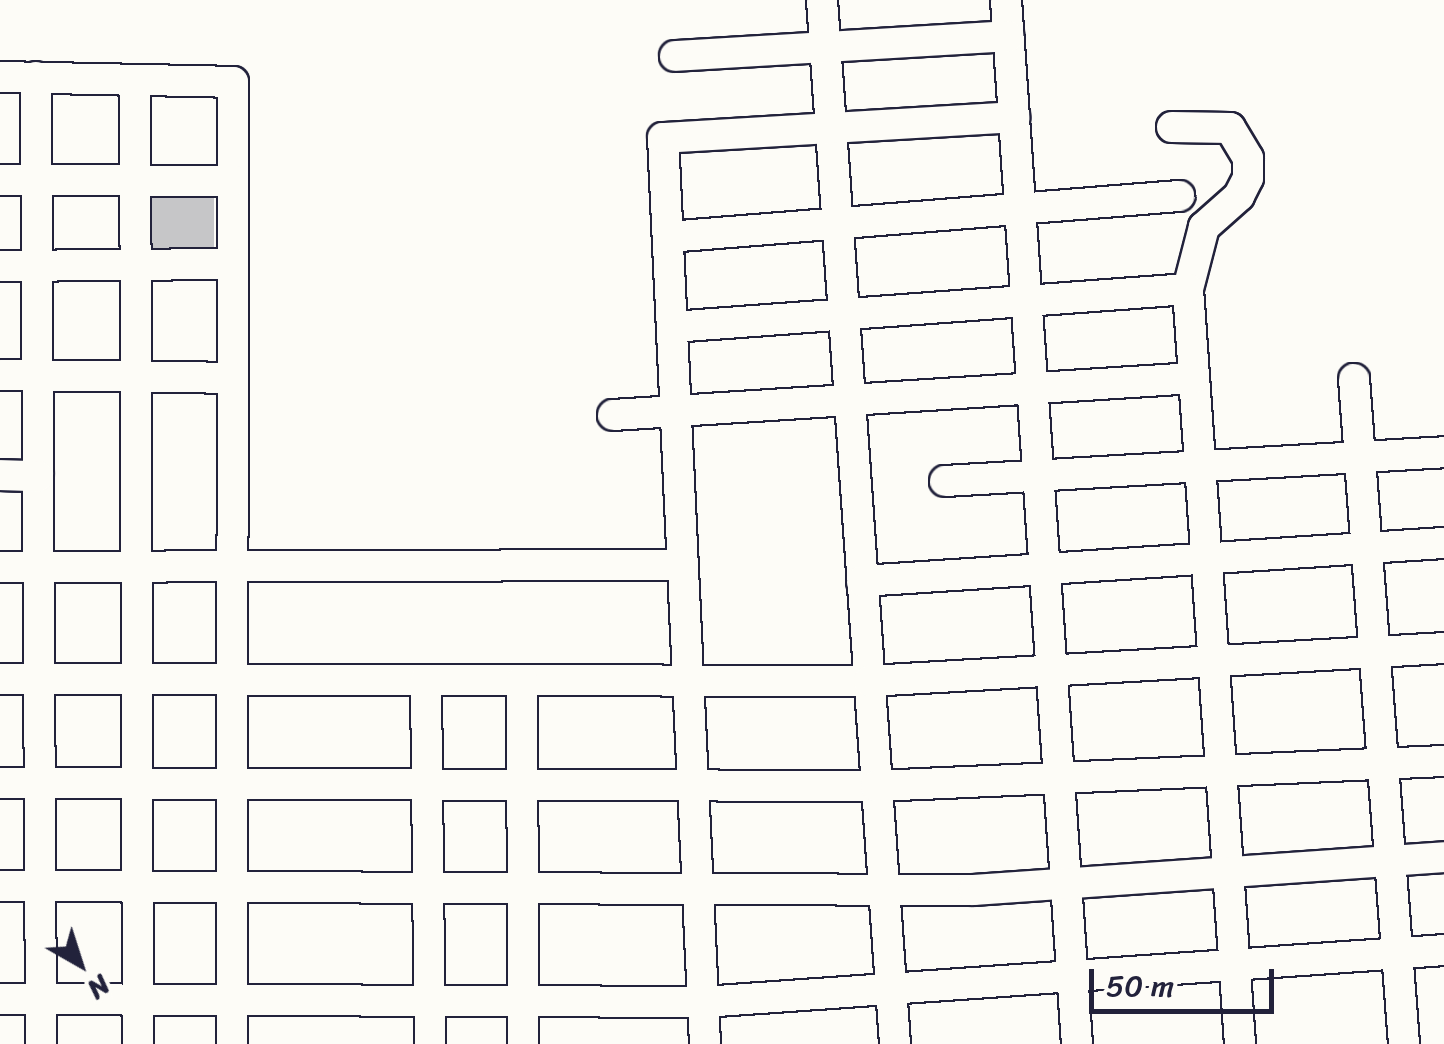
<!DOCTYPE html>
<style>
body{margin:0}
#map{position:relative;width:1444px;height:1044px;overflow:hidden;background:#fdfcf7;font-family:Sriracha,sans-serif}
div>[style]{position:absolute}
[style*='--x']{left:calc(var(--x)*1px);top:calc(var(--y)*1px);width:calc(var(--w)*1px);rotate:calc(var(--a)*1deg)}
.building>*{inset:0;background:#c6c6c8;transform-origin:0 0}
.roads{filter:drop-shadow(2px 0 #22223b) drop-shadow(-2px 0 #22223b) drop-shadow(0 2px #22223b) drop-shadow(0 -2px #22223b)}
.minor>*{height:30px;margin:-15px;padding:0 15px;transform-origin:15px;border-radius:15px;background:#fdfcf7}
span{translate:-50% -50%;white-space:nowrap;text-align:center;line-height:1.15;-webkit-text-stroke:10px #fdfcf7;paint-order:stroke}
.north{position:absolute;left:30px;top:914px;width:100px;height:100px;-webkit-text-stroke:8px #fdfcf7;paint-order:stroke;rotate:141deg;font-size:28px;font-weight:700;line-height:40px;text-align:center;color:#22223b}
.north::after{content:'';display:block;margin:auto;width:35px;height:45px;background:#22223b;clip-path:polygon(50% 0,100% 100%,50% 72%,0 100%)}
.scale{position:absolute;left:1089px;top:969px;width:185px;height:45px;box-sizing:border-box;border:5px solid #22223b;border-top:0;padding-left:12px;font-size:30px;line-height:35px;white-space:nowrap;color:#22223b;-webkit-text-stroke:8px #fdfcf7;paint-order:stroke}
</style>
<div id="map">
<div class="building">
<div style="left:145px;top:190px;width:69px;height:65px"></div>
</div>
<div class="roads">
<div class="minor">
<div style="--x:822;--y:0;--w:1047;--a:86"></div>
<div style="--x:1006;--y:0;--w:1046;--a:86.11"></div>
<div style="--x:675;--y:56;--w:334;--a:-3.4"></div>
<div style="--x:0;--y:77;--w:233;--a:1.2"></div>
<div style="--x:233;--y:82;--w:962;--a:90.06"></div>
<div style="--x:36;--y:77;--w:967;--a:89.7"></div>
<div style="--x:135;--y:81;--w:963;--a:89.82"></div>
<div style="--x:1172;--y:127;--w:58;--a:1"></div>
<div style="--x:1230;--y:128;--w:35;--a:59"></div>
<div style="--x:1248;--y:158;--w:20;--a:90"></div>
<div style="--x:1248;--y:178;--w:20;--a:117"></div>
<div style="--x:1239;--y:196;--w:47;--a:138.5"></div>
<div style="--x:1204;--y:227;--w:64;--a:104.5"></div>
<div style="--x:1188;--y:289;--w:757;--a:86.06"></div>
<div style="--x:0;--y:180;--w:233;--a:0.2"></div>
<div style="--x:668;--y:237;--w:513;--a:-4.59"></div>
<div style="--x:0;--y:266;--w:233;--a:-0.5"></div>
<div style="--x:672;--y:327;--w:517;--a:-4.21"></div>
<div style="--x:0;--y:375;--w:233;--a:0.7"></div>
<div style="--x:1354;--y:379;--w:667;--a:85.7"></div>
<div style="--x:613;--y:415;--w:582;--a:-3.64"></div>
<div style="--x:0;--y:475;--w:38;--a:2"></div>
<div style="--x:945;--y:481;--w:500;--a:-3.3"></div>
<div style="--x:0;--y:567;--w:683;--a:-0.17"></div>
<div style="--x:862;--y:581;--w:583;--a:-3.74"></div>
<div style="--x:0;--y:679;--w:869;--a:0.13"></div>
<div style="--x:869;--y:681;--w:576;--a:-3.28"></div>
<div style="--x:426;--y:680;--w:364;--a:89.4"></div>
<div style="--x:522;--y:680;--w:364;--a:89.8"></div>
<div style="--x:0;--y:783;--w:876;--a:0.2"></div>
<div style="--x:876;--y:786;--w:569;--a:-2.52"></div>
<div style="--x:0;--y:886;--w:974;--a:0.24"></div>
<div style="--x:974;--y:890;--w:471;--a:-4"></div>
<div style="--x:0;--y:999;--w:703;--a:0.24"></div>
<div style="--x:703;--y:1002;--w:743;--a:-4.01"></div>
<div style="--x:705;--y:1044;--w:907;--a:-92.65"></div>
<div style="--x:663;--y:138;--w:352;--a:-3.4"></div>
</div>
</div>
<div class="north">N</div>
<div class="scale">50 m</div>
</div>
